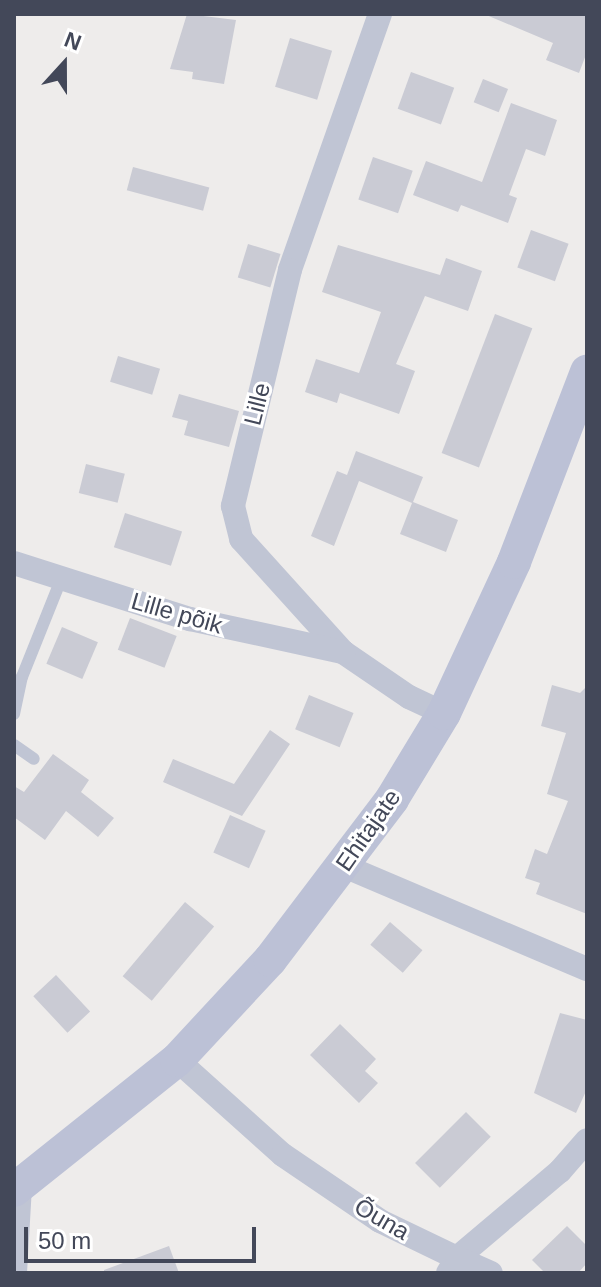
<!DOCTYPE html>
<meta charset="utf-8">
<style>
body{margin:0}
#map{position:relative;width:601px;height:1287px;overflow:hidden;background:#eeeceb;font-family:Helvetica,sans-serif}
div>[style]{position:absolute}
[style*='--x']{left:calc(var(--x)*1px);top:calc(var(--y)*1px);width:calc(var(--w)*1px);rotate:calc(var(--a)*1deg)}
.building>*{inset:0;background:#cacbd4;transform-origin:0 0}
.lane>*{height:12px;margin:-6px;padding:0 6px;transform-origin:6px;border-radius:6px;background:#c0c5d4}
.street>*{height:24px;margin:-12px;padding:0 12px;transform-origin:12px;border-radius:12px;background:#c0c5d4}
.secondary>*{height:34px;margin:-17px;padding:0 17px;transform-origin:17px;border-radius:17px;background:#bcc1d6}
span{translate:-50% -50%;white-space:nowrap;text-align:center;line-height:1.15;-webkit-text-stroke:6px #fff;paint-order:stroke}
.street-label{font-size:24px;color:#434859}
.frame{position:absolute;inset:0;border:16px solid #434859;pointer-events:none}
.north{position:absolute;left:24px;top:24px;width:80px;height:80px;-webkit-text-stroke:6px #fff;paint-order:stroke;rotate:21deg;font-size:22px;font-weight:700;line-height:32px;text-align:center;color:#434859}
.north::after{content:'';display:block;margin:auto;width:28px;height:36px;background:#434859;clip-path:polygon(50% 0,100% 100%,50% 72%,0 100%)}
.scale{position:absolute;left:24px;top:1227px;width:232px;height:36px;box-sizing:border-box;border:4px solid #434859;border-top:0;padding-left:10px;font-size:24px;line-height:28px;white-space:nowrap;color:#434859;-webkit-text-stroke:6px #fff;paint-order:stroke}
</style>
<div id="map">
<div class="building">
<div style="clip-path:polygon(187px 14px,236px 20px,224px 84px,192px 79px,193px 72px,170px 69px)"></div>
<div style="clip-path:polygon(484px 14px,587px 14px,587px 52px,579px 73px,546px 60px,553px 43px)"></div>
<div style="left:290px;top:38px;width:44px;height:51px;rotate:17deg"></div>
<div style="left:411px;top:72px;width:46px;height:39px;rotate:20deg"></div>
<div style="left:483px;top:79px;width:27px;height:25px;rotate:22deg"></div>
<div style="clip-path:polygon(511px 103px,557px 120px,545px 156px,526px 149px,509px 195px,517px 198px,508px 223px,461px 205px,458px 212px,413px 195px,426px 161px,482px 182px)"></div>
<div style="left:373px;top:157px;width:42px;height:45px;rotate:19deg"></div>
<div style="left:133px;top:167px;width:79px;height:24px;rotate:15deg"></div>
<div style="left:531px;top:230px;width:40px;height:40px;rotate:20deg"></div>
<div style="left:248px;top:244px;width:34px;height:35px;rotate:17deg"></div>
<div style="clip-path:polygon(338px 245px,440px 275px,446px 258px,482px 271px,468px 311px,425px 296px,396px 364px,415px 371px,399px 414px,340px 393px,337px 403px,305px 392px,316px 359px,359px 373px,381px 312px,322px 292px)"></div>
<div style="left:495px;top:314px;width:40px;height:149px;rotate:21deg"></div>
<div style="left:118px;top:356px;width:44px;height:27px;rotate:17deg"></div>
<div style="clip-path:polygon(179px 394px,239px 411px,229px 447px,184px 435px,188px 421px,172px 417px)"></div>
<div style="clip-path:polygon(356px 451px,423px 477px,413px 502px,458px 520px,446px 552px,400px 534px,412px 503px,359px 481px,334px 546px,311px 536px,337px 471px,347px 475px)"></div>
<div style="left:86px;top:464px;width:40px;height:30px;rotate:14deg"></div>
<div style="left:125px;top:513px;width:60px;height:36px;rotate:18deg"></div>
<div style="left:130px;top:618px;width:50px;height:34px;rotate:21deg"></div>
<div style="left:62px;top:627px;width:39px;height:40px;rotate:23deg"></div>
<div style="clip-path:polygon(552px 685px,580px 693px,587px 686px,587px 914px,536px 894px,540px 883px,525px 878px,535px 849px,547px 854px,568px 801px,547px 794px,566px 733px,541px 726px)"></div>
<div style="left:309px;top:695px;width:48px;height:37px;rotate:22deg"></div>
<div style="clip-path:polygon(270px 730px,290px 744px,242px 816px,163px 782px,173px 759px,234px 784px)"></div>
<div style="clip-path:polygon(53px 754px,89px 780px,81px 792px,114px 818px,98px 837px,66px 811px,45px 840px,14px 817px,14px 786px,24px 792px)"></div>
<div style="left:230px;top:815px;width:39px;height:41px;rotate:24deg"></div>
<div style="left:185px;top:902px;width:38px;height:97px;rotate:40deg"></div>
<div style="left:390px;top:922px;width:43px;height:30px;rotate:41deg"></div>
<div style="left:56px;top:975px;width:50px;height:31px;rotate:47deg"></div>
<div style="clip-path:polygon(560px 1013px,587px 1020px,587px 1089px,576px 1113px,534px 1093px)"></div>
<div style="clip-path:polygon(340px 1024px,376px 1059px,365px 1071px,378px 1083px,359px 1103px,310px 1055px)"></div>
<div style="left:466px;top:1112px;width:35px;height:72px;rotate:45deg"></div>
<div style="clip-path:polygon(567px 1226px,587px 1246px,587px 1263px,578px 1273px,545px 1273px,532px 1260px)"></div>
<div style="clip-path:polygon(169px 1246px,179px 1273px,104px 1273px,104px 1270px)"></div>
</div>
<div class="lane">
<div style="--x:14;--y:714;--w:38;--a:-78"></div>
<div style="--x:22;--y:677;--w:108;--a:-68.2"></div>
<div style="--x:14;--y:745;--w:24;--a:35"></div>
</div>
<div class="street">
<div style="--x:380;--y:14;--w:271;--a:109.4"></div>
<div style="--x:290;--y:270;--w:243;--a:103.6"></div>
<div style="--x:233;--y:506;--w:34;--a:76"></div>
<div style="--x:241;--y:539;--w:152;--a:47.9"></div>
<div style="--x:343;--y:652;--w:80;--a:34.3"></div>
<div style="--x:409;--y:697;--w:38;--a:25"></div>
<div style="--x:14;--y:563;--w:185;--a:17.7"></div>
<div style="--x:190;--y:619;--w:157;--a:12.2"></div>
<div style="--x:344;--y:866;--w:264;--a:23"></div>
<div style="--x:177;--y:1060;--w:142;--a:41.9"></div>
<div style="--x:283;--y:1155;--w:117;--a:34.2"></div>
<div style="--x:380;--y:1221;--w:85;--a:25.7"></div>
<div style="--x:457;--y:1258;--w:135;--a:-40.2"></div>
<div style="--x:560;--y:1171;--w:41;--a:-48.9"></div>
<div style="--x:15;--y:1273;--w:87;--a:-86.7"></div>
<div style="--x:448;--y:1273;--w:17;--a:-59"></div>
<div style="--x:457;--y:1258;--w:37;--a:24"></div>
</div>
<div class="secondary">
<div style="--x:14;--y:1190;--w:208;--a:-38.6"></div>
<div style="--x:177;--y:1060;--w:137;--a:-47.1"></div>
<div style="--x:270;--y:960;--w:202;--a:-52.8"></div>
<div style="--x:392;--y:799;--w:100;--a:-58.8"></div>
<div style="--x:444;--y:713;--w:166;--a:-65.1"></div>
<div style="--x:514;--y:562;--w:204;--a:-69"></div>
</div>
<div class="street-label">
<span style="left:257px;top:404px;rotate:-76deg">Lille</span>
<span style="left:177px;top:613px;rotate:16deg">Lille põik</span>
<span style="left:368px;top:830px;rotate:-55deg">Ehitajate</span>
<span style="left:382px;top:1219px;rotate:30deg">Õuna</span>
</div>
<div class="frame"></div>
<div class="north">N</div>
<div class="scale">50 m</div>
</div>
